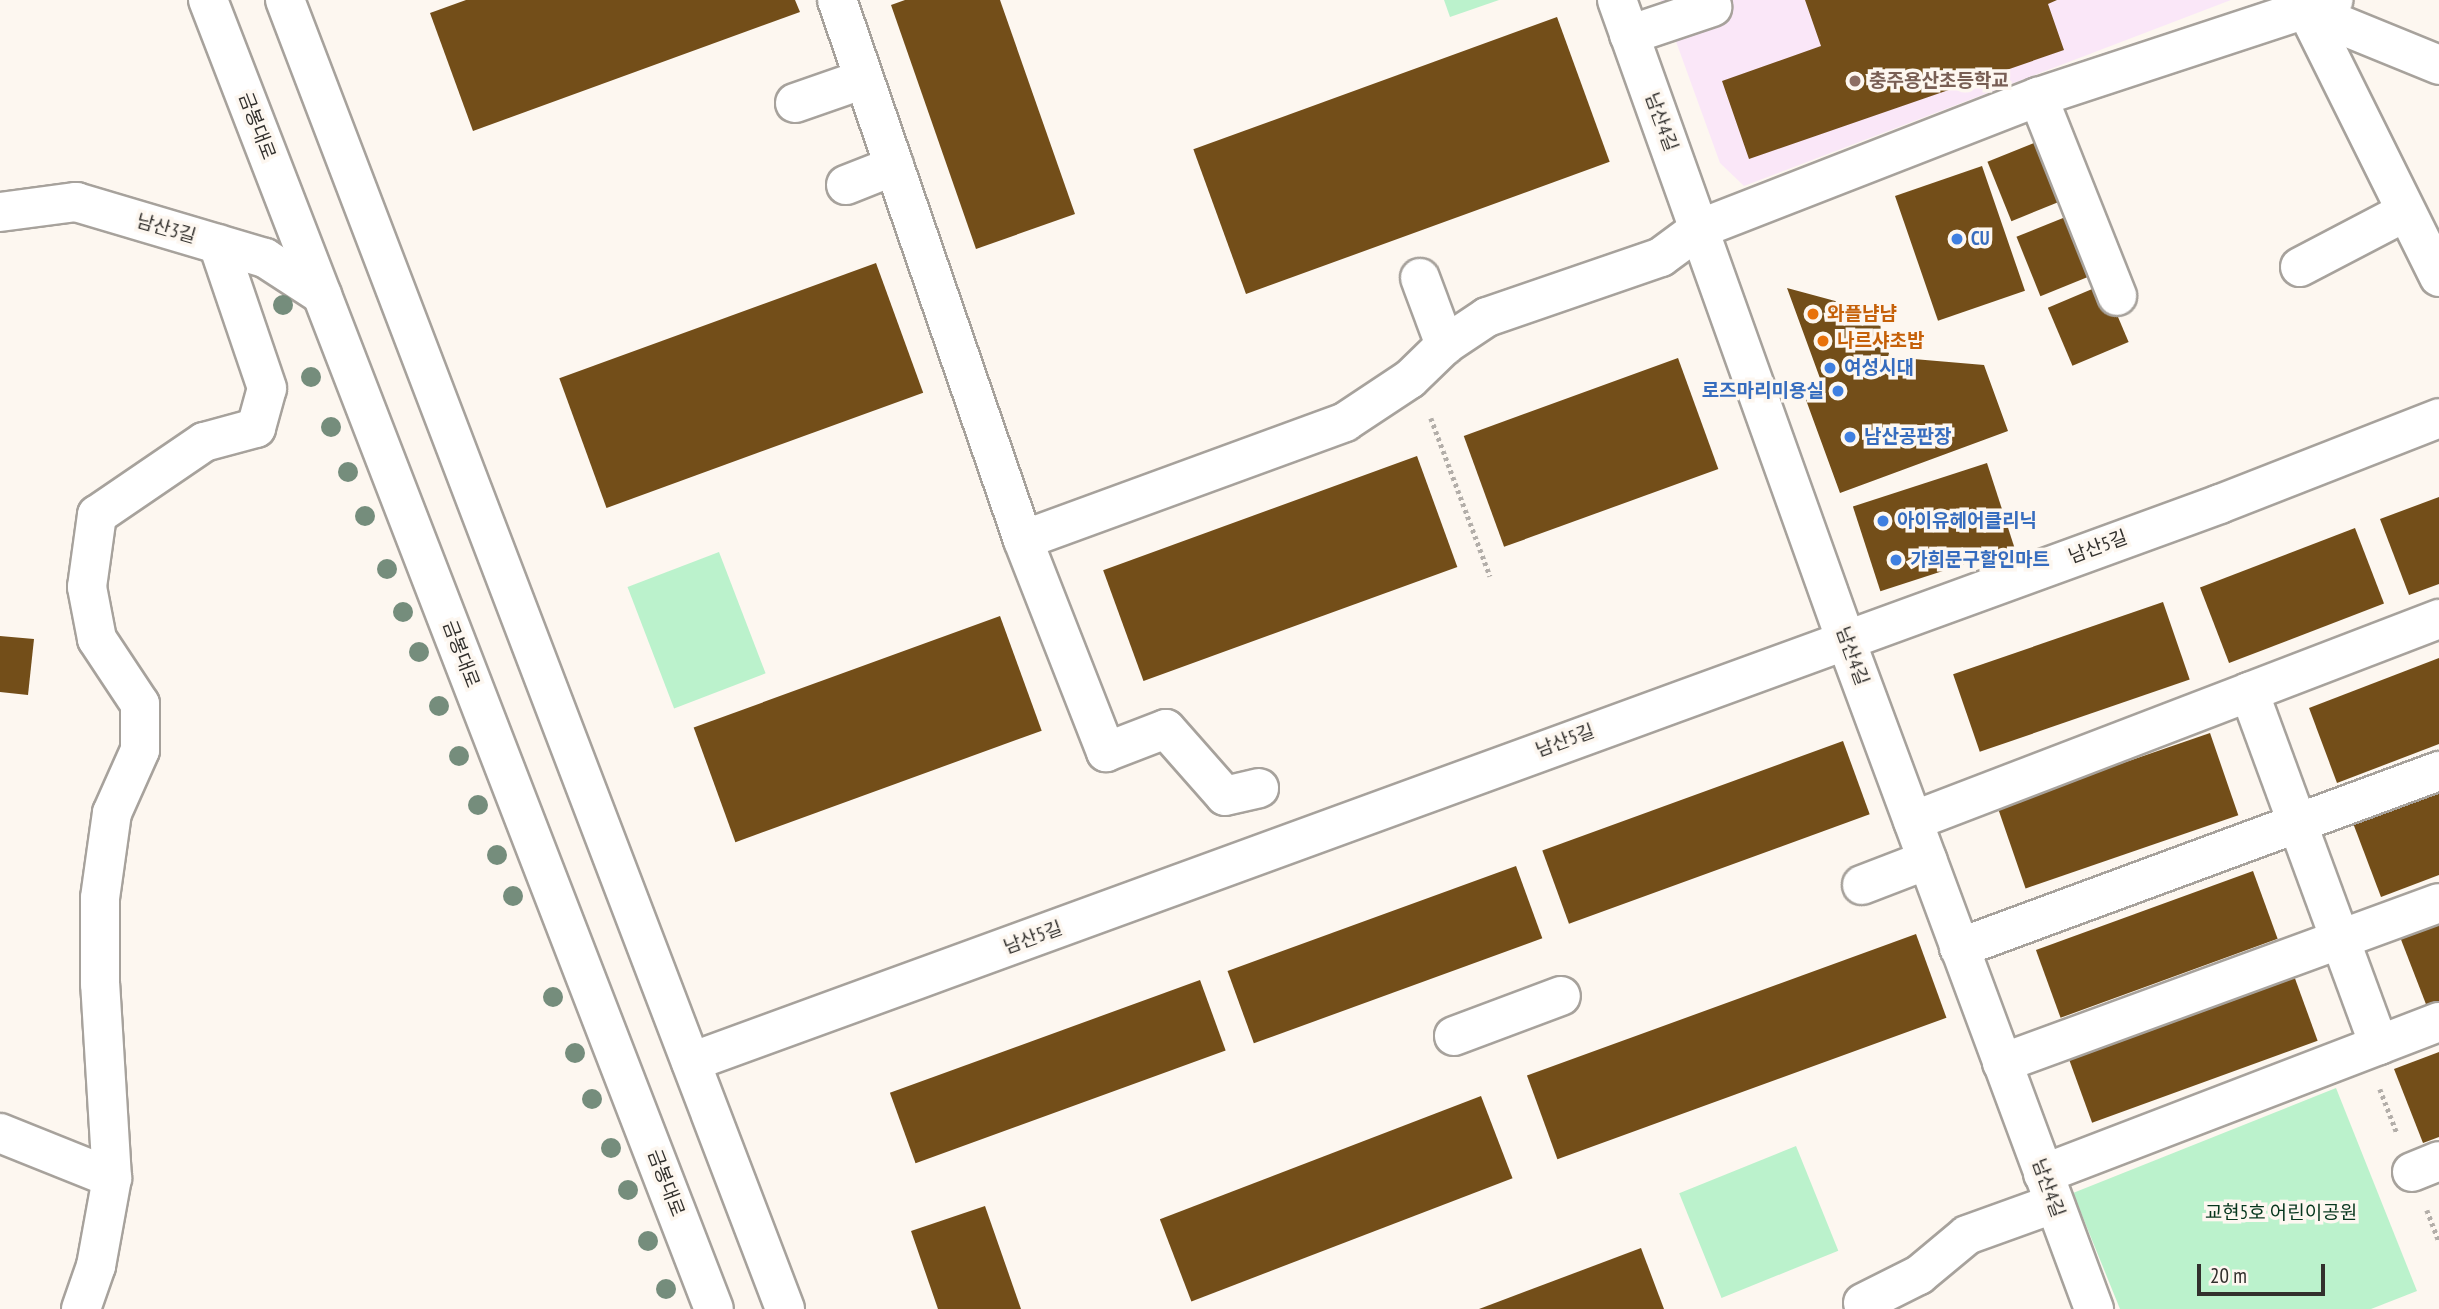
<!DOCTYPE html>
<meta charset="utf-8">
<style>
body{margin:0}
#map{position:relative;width:2439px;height:1309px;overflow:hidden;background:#fdf7f0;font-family:"PT Sans Narrow","Noto Sans KR",sans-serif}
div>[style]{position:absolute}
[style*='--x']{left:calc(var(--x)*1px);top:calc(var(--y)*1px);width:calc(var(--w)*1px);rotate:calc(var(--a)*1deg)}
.education>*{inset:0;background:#fae7f8}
.green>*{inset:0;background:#bbf2cc;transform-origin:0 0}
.building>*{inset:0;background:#734e19;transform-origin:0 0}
.path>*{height:4.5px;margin-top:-2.25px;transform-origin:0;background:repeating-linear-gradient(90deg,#b3aea9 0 3.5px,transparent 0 7px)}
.roads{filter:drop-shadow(2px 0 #a7a29c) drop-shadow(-2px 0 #a7a29c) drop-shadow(0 2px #a7a29c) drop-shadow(0 -2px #a7a29c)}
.minor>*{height:38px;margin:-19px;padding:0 19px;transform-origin:19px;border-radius:19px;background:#fff}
.trees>*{width:20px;height:20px;margin:-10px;border-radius:50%;background:#758d7c}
.dots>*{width:19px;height:19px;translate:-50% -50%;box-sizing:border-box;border:4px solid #fdf7f0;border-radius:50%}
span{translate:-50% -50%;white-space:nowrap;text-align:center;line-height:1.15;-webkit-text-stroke:7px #fdf7f0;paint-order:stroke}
.education-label{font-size:19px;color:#785e54;font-weight:700}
.left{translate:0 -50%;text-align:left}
.street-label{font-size:19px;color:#32302d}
.shop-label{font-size:19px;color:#366cbe;font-weight:700}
.right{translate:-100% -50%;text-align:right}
.food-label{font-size:19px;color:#c56008;font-weight:700}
.park-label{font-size:19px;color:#06361d}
.scale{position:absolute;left:2197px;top:1264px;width:128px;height:32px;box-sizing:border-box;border:4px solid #32302d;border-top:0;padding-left:9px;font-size:21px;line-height:24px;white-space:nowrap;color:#32302d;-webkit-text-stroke:5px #fdf7f0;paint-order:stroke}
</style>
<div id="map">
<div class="education">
<div style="clip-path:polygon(1661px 0,2231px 0,1744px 186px,1720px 163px)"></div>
</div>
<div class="green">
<div style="clip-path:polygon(1444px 0,1499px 0,1450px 17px)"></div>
<div style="left:719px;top:552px;width:130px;height:98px;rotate:69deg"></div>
<div style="clip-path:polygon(2336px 1088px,2417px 1291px,2371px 1309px,2120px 1309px,2073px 1193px)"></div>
<div style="left:1796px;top:1146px;width:113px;height:126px;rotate:68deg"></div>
</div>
<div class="building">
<div style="clip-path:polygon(466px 0,795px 0,800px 12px,473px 131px,430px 13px)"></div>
<div style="clip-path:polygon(905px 0,1000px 0,1075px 214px,976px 249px,891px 5px)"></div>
<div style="clip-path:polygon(1805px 0,2057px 0,2048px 4px,2064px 50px,1749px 159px,1722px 81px,1821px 46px)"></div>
<div style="left:1557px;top:17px;width:154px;height:387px;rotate:70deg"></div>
<div style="left:2044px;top:139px;width:64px;height:61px;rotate:68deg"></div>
<div style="left:1982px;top:166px;width:132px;height:92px;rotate:71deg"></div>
<div style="left:2073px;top:214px;width:64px;height:61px;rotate:68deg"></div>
<div style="left:876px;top:263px;width:138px;height:337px;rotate:70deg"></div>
<div style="left:2104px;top:284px;width:63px;height:61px;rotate:67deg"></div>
<div style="clip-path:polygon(1787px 288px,1876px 312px,1890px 357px,1984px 365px,2008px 431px,1840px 493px,1806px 400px,1825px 392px)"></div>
<div style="left:1678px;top:358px;width:118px;height:228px;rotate:70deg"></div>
<div style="left:1417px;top:456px;width:118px;height:334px;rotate:70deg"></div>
<div style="left:1987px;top:463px;width:89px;height:141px;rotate:72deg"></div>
<div style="clip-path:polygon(2439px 497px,2439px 584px,2409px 595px,2380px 519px)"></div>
<div style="left:2355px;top:528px;width:81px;height:166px;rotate:69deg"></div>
<div style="left:2163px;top:602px;width:82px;height:222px;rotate:71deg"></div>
<div style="left:1000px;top:616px;width:122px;height:326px;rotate:70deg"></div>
<div style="clip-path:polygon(0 636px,34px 639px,28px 695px,0 692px)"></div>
<div style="clip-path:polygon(2439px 658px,2439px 744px,2337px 783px,2309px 708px)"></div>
<div style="left:2210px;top:733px;width:87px;height:225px;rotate:71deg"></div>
<div style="left:1843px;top:741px;width:78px;height:320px;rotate:70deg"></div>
<div style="clip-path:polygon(2439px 790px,2439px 875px,2381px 897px,2353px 823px)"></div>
<div style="left:1516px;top:866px;width:77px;height:307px;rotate:70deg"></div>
<div style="left:2253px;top:871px;width:72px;height:231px;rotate:70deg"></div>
<div style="clip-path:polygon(2439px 922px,2439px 1008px,2429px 1012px,2400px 937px)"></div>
<div style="left:1916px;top:934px;width:89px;height:414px;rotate:70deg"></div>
<div style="left:2293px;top:973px;width:72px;height:240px;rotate:70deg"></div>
<div style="left:1200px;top:980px;width:75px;height:330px;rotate:70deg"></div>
<div style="clip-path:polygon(2439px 1052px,2439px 1137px,2423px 1143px,2394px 1069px)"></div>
<div style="left:1481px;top:1096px;width:88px;height:344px;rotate:69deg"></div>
<div style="clip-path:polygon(985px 1206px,1021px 1309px,938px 1309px,911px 1231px)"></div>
<div style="clip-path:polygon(1641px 1248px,1664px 1309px,1479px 1309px)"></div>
</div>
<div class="path">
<div style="--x:1431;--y:418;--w:169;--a:69.5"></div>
<div style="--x:2380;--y:1089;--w:47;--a:68.9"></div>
<div style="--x:2427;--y:1210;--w:34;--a:69"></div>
</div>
<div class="roads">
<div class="minor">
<div style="--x:208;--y:0;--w:1403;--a:68.87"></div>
<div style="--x:285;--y:0;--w:1401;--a:69.09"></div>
<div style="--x:837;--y:0;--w:571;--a:70.99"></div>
<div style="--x:1023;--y:540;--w:228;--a:68.6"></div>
<div style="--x:1106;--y:752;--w:64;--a:-21"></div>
<div style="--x:1166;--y:729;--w:89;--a:48.6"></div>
<div style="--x:1225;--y:796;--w:35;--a:-13"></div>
<div style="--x:1617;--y:0;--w:678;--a:70.33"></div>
<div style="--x:1845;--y:638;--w:716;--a:69.64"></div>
<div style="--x:2307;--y:11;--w:297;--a:63.6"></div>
<div style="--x:2307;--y:11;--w:143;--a:22.2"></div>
<div style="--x:1629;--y:35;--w:88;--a:-18.6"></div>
<div style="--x:2038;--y:97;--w:214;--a:68.3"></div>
<div style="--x:795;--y:103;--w:73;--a:-19.2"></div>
<div style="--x:846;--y:185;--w:52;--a:-21.6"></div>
<div style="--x:0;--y:212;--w:77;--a:-7.5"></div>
<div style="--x:76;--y:202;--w:197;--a:16.5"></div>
<div style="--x:265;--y:258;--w:68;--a:33"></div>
<div style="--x:2300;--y:267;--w:119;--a:-27.6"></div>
<div style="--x:1420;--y:278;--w:72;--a:69.5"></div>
<div style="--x:1023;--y:540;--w:343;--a:-20.1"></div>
<div style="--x:1345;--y:422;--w:78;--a:-33.5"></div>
<div style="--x:1410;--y:379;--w:49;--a:-44.2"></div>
<div style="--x:1445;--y:345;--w:50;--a:-33.7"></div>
<div style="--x:1487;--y:317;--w:184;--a:-19"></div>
<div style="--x:1661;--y:257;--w:47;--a:-36.4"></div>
<div style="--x:1699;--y:229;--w:364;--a:-21.3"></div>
<div style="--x:2038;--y:97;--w:311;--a:-18.2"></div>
<div style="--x:1913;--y:821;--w:360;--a:-21"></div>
<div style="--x:1862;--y:885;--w:70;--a:-21"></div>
<div style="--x:1959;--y:948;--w:512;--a:-20.24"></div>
<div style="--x:1454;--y:1036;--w:114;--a:-20.5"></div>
<div style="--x:2379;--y:1045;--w:64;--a:-21"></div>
<div style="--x:691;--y:1062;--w:1628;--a:-20.05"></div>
<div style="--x:2220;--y:504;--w:235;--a:-21.4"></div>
<div style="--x:2002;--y:1063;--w:465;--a:-20.1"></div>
<div style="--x:0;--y:1133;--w:121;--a:21.9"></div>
<div style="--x:2412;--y:1172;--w:29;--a:-22"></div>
<div style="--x:2043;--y:1174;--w:360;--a:-21"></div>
<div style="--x:2379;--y:1045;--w:376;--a:-110.2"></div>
<div style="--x:2249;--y:692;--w:204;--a:-21"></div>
<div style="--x:1863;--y:1303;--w:63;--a:-26.6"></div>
<div style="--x:1919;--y:1275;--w:62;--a:-39.8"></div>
<div style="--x:1967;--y:1235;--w:91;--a:-19.8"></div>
<div style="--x:81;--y:1309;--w:46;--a:-70.8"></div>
<div style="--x:96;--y:1266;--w:89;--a:-79.7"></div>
<div style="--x:112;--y:1178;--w:194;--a:-93.5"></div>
<div style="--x:100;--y:984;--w:86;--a:-90"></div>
<div style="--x:100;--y:898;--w:86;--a:-82"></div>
<div style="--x:112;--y:813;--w:69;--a:-66"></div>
<div style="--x:140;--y:750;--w:46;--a:-90"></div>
<div style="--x:140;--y:704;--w:78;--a:-123.5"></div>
<div style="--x:97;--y:639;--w:53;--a:-100.9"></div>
<div style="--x:87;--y:587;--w:73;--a:-82.1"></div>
<div style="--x:97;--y:515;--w:130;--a:-34.3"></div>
<div style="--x:204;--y:442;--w:54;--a:-15.1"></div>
<div style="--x:256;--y:428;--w:41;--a:-74.6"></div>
<div style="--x:267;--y:388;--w:152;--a:-108.8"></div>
</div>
</div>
<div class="trees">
<div style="left:283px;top:305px"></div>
<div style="left:311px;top:377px"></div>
<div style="left:331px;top:427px"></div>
<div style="left:348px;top:472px"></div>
<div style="left:365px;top:516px"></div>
<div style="left:387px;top:569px"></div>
<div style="left:403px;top:612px"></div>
<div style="left:419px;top:652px"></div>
<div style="left:439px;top:706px"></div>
<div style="left:459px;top:756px"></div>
<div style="left:478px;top:805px"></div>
<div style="left:497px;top:855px"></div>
<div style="left:513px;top:896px"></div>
<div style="left:553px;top:997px"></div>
<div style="left:575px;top:1053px"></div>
<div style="left:592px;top:1099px"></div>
<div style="left:611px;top:1148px"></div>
<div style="left:628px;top:1190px"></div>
<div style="left:648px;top:1241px"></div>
<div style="left:666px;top:1289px"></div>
</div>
<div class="dots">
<div style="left:1855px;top:81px;background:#8d6e63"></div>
<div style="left:1957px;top:239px;background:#3f7fe0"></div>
<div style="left:1813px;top:314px;background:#e8710a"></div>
<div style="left:1823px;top:341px;background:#e8710a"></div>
<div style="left:1830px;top:368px;background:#3f7fe0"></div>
<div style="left:1838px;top:391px;background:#3f7fe0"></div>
<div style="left:1850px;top:437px;background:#3f7fe0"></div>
<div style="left:1883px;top:521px;background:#3f7fe0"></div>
<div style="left:1896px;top:560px;background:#3f7fe0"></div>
</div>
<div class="education-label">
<span class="left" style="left:1869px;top:81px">충주용산초등학교</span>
</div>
<div class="street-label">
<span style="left:1661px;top:122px;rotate:70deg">남산4길</span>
<span style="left:257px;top:126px;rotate:69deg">금봉대로</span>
<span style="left:166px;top:229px;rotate:16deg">남산3길</span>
<span style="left:2098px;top:547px;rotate:-20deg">남산5길</span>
<span style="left:461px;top:654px;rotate:69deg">금봉대로</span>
<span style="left:1852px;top:656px;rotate:70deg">남산4길</span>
<span style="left:1565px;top:741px;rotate:-20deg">남산5길</span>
<span style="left:1033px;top:938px;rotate:-20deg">남산5길</span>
<span style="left:666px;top:1183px;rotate:69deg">금봉대로</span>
<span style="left:2048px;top:1188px;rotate:70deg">남산4길</span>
</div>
<div class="shop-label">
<span class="left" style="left:1971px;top:239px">CU</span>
<span class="left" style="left:1844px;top:368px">여성시대</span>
<span class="right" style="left:1824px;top:391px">로즈마리미용실</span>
<span class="left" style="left:1864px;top:437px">남산공판장</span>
<span class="left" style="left:1897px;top:521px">아이유헤어클리닉</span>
<span class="left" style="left:1910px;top:560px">가희문구할인마트</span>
</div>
<div class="food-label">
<span class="left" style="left:1827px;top:314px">와플냠냠</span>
<span class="left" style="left:1837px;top:341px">나르샤초밥</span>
</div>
<div class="park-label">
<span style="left:2281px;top:1213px">교현5호 어린이공원</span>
</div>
<div class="scale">20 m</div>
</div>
